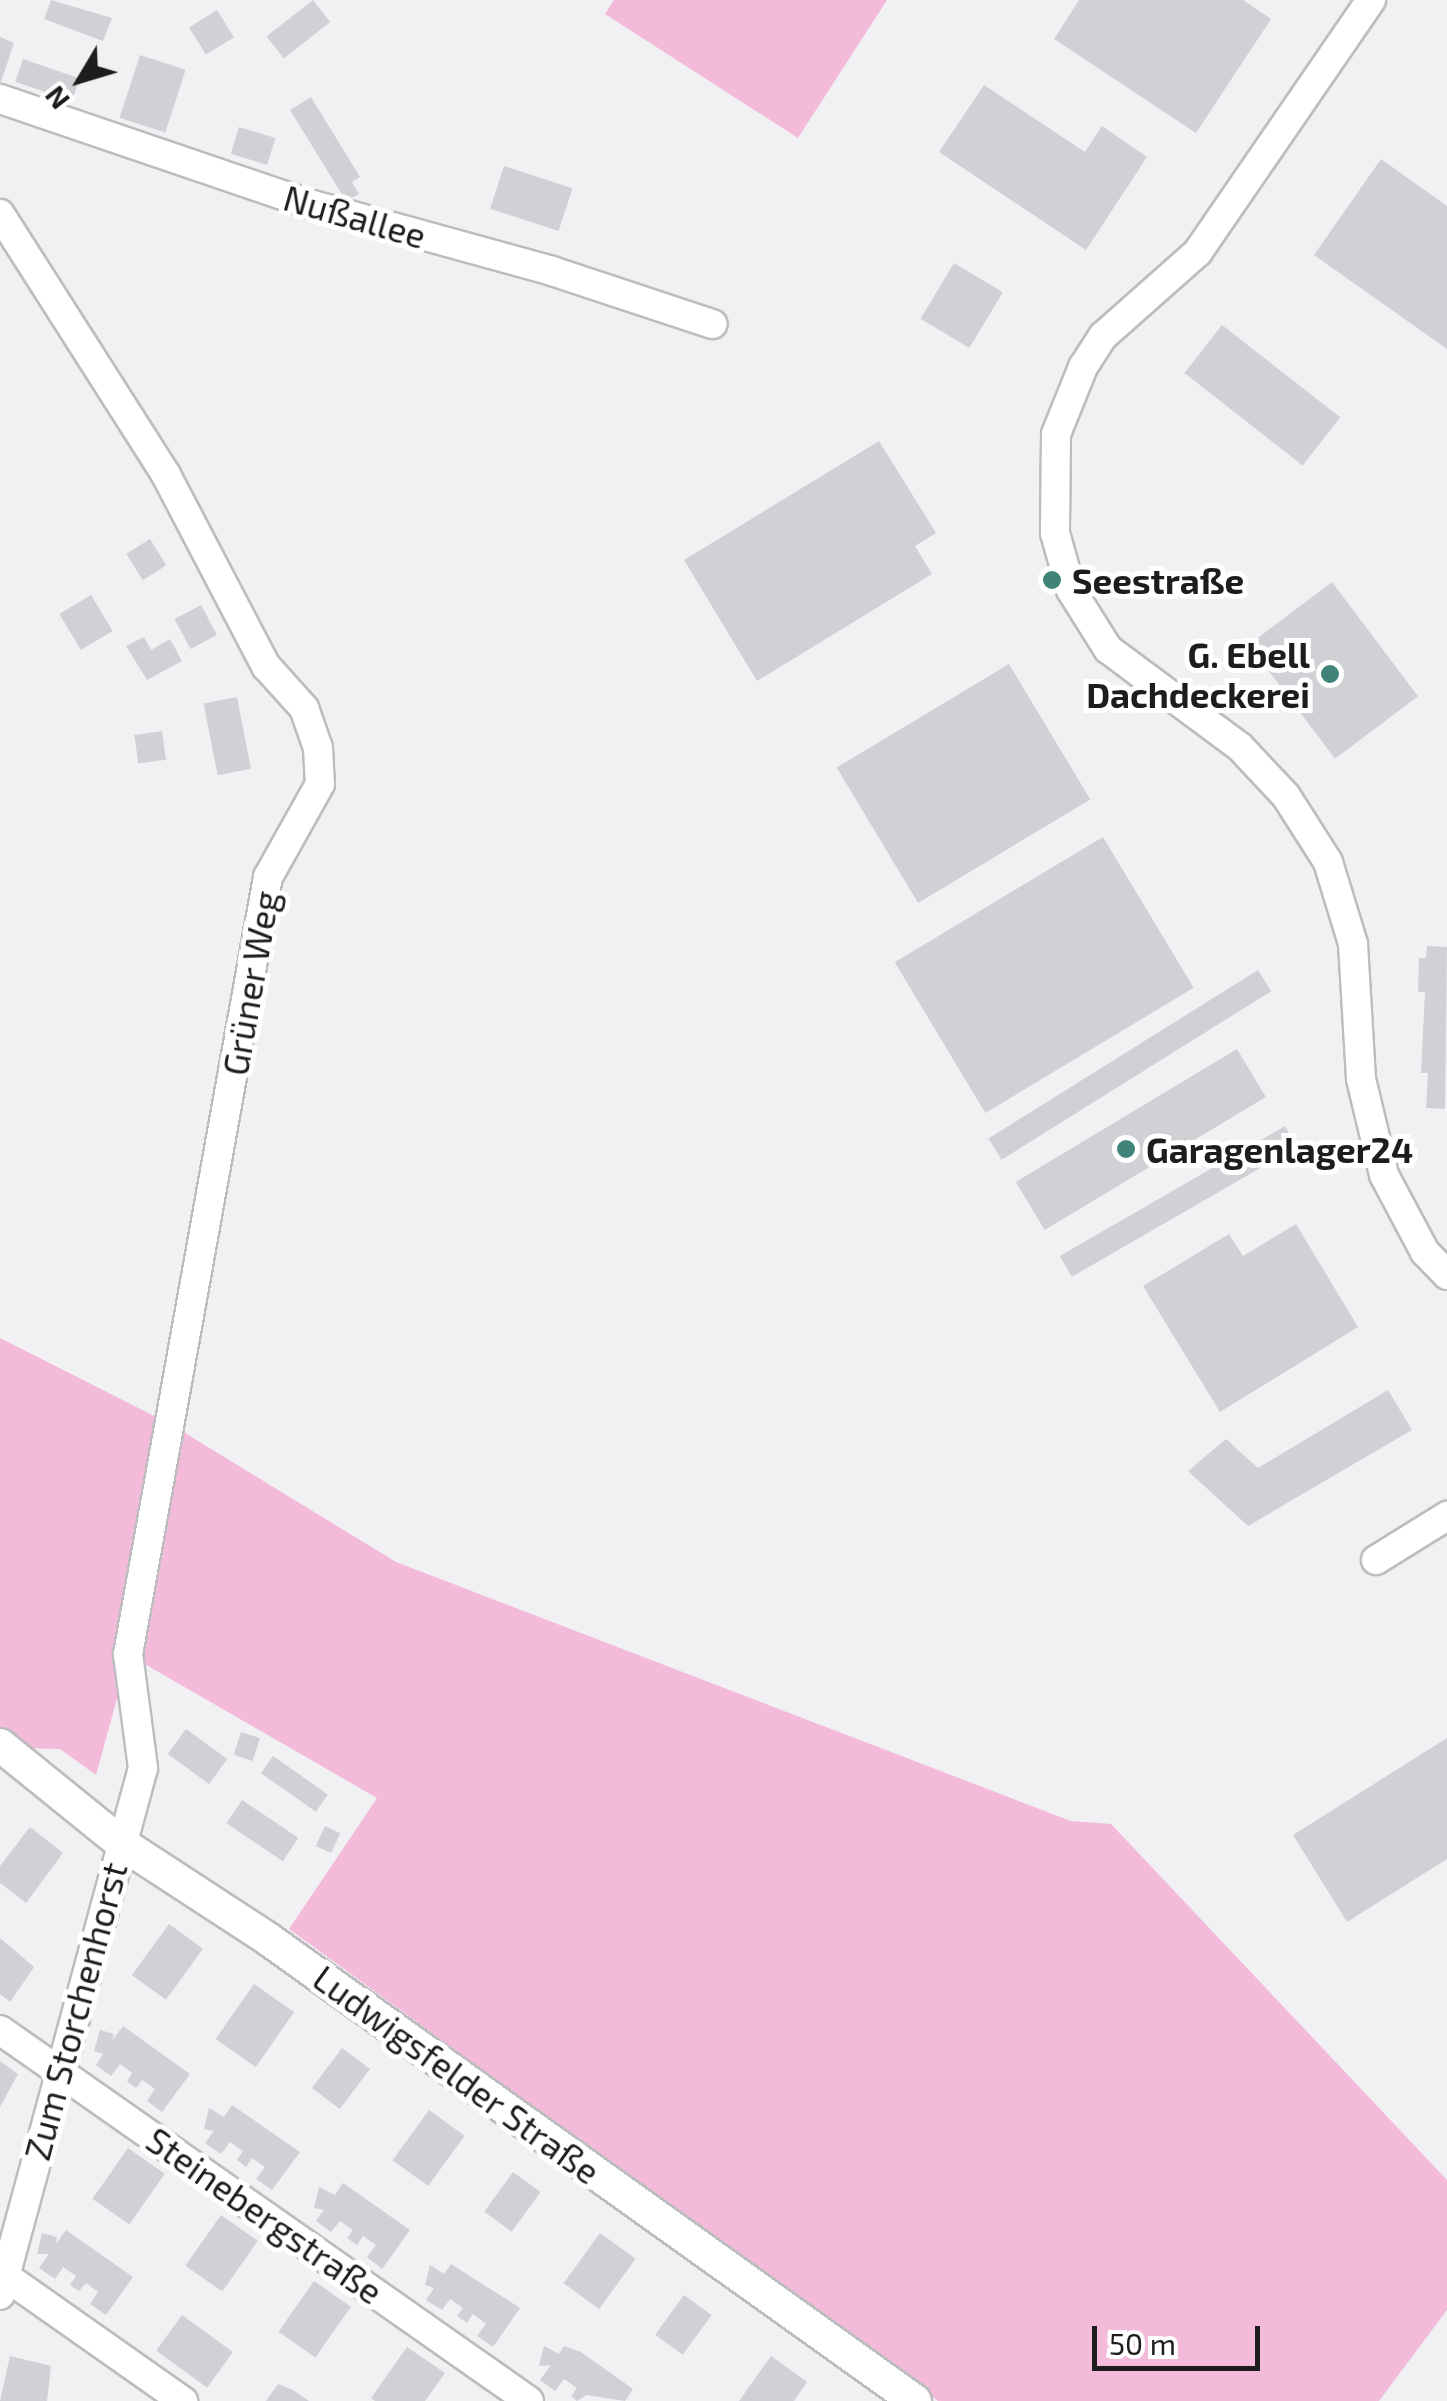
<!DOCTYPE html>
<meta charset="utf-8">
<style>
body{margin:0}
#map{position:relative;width:1447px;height:2401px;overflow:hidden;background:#f1f1f4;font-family:"Exo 2",sans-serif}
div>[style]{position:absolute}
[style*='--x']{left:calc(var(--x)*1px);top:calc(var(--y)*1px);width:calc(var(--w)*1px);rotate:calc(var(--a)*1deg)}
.green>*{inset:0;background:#f3bada}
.building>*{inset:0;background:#d0d1d4;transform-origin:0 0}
.roads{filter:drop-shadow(2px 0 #bdbcbf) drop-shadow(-2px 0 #bdbcbf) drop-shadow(0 2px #bdbcbf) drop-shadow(0 -2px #bdbcbf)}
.minor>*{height:28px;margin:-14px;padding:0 14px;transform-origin:14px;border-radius:14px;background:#fff}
.tertiary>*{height:32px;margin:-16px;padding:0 16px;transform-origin:16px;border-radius:16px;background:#fff}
.dots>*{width:28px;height:28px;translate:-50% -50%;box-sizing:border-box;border:5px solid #fff;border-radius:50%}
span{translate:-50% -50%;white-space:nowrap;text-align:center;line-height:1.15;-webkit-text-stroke:10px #fff;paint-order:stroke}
.street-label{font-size:35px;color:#1e1d1e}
.poi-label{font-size:35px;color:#1e1d1e;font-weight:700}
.left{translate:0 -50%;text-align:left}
.right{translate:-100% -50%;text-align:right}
.north{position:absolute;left:30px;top:30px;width:100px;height:100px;-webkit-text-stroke:8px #fff;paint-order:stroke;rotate:232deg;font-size:28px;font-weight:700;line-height:40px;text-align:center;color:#1e1d1e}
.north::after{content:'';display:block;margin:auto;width:35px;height:45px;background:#1e1d1e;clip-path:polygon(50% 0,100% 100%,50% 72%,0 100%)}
.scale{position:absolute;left:1092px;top:2326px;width:168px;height:45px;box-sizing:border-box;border:5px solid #1e1d1e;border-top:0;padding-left:12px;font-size:30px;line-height:35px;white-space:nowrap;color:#1e1d1e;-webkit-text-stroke:8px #fff;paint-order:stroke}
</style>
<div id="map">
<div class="green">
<div style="clip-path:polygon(614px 0,887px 0,798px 138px,605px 14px)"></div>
<div style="clip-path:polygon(0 1338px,172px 1425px,396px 1562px,1071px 1821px,1111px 1824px,1447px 2180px,1447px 2310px,1379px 2401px,938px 2401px,289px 1929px,377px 1798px,129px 1655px,96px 1775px,60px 1749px,20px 1748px,0 1731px)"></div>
</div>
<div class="building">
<div style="clip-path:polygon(51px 0,112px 18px,103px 41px,44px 19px)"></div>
<div style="left:313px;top:0;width:28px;height:59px;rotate:52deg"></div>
<div style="clip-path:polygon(1079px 0,1243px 0,1271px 19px,1196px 133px,1054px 39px)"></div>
<div style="left:217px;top:10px;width:32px;height:33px;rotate:58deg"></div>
<div style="clip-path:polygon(0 37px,14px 43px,1px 82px,0 82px)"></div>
<div style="left:140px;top:55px;width:48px;height:66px;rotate:18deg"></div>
<div style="left:23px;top:59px;width:60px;height:24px;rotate:19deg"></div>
<div style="clip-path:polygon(984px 85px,1085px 152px,1102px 126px,1147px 157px,1086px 250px,939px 152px)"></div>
<div style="clip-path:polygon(311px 97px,360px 177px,352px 182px,359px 194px,346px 201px,290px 110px)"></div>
<div style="left:239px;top:127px;width:38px;height:28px;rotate:17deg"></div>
<div style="clip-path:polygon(1381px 159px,1447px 206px,1447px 349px,1314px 255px)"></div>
<div style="left:504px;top:166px;width:72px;height:45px;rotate:18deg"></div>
<div style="left:954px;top:263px;width:57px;height:65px;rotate:31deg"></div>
<div style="left:1222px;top:325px;width:150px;height:61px;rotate:38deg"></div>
<div style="clip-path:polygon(879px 441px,936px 533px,915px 546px,932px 574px,757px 681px,684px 560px)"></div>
<div style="left:150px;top:539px;width:31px;height:28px;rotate:58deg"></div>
<div style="left:1332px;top:582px;width:143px;height:104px;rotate:53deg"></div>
<div style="left:91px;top:595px;width:42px;height:37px;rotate:59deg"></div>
<div style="left:201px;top:605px;width:34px;height:30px;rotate:62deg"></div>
<div style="clip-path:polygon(144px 637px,151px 650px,170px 639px,182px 661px,147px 680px,126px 646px)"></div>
<div style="left:1243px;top:649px;width:19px;height:9px;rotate:54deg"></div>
<div style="left:1009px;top:664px;width:158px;height:201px;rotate:59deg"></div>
<div style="left:237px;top:697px;width:73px;height:34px;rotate:79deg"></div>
<div style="left:162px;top:731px;width:29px;height:28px;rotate:82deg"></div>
<div style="left:1103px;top:837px;width:176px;height:243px;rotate:59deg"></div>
<div style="clip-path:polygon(1427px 946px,1447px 947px,1445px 1109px,1426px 1108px,1428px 1073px,1421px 1073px,1425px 992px,1418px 992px,1419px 958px,1426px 958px)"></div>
<div style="left:1258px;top:970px;width:25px;height:318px;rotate:58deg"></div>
<div style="left:1237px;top:1049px;width:56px;height:258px;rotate:59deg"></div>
<div style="left:1285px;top:1126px;width:24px;height:260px;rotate:60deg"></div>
<div style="clip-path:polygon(1296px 1224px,1358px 1327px,1220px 1412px,1143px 1286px,1229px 1234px,1243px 1256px)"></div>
<div style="clip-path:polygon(1388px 1390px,1412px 1430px,1248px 1526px,1188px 1471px,1226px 1439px,1258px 1468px)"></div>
<div style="left:186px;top:1729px;width:51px;height:31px;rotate:36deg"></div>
<div style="left:241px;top:1732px;width:20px;height:24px;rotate:18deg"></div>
<div style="clip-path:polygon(1447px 1738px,1447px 1859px,1347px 1922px,1293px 1835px)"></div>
<div style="left:273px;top:1756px;width:67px;height:21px;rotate:35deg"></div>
<div style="left:242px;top:1800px;width:68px;height:28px;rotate:34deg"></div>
<div style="left:325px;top:1826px;width:17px;height:22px;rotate:25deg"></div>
<div style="clip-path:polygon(30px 1827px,63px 1853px,26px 1903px,0 1883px,0 1866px)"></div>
<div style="left:169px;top:1924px;width:42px;height:63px;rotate:36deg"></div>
<div style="clip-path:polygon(0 1938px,34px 1967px,10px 2002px,0 1994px)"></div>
<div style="left:254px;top:1984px;width:49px;height:67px;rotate:35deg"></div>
<div style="clip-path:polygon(123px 2026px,190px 2074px,162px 2112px,147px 2101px,155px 2089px,142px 2080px,136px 2088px,127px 2081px,132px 2073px,120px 2064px,111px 2076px,96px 2065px,103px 2054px,94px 2051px,100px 2030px,114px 2034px,112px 2041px)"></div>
<div style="left:342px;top:2048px;width:35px;height:50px;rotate:37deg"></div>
<div style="clip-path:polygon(0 2061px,18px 2074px,0 2107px)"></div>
<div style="clip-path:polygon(232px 2105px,300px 2152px,272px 2190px,256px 2179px,265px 2167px,252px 2158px,246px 2167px,237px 2160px,243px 2151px,230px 2142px,221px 2154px,205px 2143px,214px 2131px,204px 2129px,209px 2108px,224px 2117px)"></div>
<div style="left:429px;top:2110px;width:44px;height:62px;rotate:36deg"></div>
<div style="left:128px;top:2148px;width:45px;height:62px;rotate:35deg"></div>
<div style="left:513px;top:2172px;width:34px;height:49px;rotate:36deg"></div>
<div style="clip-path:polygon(343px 2183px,410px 2230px,382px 2269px,367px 2257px,376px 2245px,363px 2236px,357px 2245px,347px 2238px,353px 2230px,340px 2221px,331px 2232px,316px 2221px,324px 2210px,314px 2208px,319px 2187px,335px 2195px)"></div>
<div style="left:221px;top:2215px;width:45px;height:62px;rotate:35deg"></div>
<div style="clip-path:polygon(66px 2230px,133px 2277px,106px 2315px,90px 2304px,98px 2292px,86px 2283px,79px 2291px,70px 2285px,76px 2276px,63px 2267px,55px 2279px,39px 2268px,49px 2254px,37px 2254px,42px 2233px,57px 2237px,56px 2244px)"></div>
<div style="left:600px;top:2233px;width:44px;height:62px;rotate:36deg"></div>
<div style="clip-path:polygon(451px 2264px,520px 2308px,493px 2347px,477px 2336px,486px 2324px,473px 2314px,467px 2323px,457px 2316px,463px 2308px,450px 2299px,442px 2310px,426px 2300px,434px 2288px,425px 2285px,430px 2265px,444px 2274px)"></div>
<div style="left:314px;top:2281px;width:45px;height:62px;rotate:35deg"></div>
<div style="left:684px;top:2295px;width:34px;height:49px;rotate:36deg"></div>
<div style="left:182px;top:2315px;width:63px;height:44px;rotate:36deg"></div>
<div style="clip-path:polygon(544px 2346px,559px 2354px,564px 2346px,581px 2352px,633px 2389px,625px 2401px,587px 2395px,577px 2401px,571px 2396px,577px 2388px,564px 2379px,555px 2391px,540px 2380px,551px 2365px,539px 2366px)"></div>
<div style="clip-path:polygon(407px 2347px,445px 2373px,425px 2401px,375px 2401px,371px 2398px)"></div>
<div style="clip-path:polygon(10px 2356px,51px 2366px,47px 2401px,0 2401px)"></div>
<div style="clip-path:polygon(771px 2356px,807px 2382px,794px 2401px,739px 2401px)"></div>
<div style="clip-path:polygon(278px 2384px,293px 2390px,309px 2401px,266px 2401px)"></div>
</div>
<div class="roads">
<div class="minor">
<div style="--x:1371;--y:0;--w:306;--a:124.5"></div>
<div style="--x:1198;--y:252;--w:127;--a:138.5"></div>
<div style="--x:1103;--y:336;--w:37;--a:123"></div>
<div style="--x:1083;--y:367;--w:72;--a:111.9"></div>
<div style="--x:1056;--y:434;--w:99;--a:90.6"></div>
<div style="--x:1055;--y:533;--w:59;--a:74.3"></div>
<div style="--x:1071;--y:590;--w:70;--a:57.9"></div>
<div style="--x:1108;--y:649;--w:164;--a:36.6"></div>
<div style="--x:1240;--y:747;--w:67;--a:46.8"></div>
<div style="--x:1286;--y:796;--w:78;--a:57.5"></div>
<div style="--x:1328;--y:862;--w:86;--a:73"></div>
<div style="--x:1353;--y:944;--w:135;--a:86.6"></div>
<div style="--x:1361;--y:1079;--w:99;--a:76.5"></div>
<div style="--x:1384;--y:1175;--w:87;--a:62"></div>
<div style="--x:1425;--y:1252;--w:32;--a:46"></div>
<div style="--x:0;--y:99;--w:319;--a:18.8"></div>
<div style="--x:302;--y:202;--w:259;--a:15.4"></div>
<div style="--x:552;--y:271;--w:169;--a:18.3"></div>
<div style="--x:0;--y:214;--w:309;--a:57.5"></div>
<div style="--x:166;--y:475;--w:216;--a:62.4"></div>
<div style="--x:266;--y:666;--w:57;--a:47.9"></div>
<div style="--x:304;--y:708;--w:42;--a:70.7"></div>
<div style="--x:318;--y:748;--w:36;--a:87"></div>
<div style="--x:320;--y:784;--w:107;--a:119.2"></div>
<div style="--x:268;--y:877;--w:790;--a:100.21"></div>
<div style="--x:128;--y:1654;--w:115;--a:82.5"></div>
<div style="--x:143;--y:1768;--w:546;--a:105.18"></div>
<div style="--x:1376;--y:1560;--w:84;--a:-31.8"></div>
<div style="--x:0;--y:2030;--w:646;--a:35.04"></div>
<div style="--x:5;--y:2276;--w:218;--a:35.1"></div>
</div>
<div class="tertiary">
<div style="--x:0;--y:1745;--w:156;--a:39"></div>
<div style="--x:121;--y:1843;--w:176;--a:33.1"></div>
<div style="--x:268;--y:1939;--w:795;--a:35.53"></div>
</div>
</div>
<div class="dots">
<div style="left:1052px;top:580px;background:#408479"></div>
<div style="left:1330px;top:674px;background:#408479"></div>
<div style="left:1126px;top:1149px;background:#408479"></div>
</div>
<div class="street-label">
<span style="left:355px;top:216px;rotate:16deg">Nußallee</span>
<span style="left:250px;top:983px;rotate:-80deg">Grüner Weg</span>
<span style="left:75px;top:2011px;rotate:-75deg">Zum Storchenhorst</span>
<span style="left:457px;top:2074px;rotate:36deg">Ludwigsfelder Straße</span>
<span style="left:265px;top:2215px;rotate:35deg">Steinebergstraße</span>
</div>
<div class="poi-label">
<span class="left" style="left:1072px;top:580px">Seestraße</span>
<span class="right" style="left:1310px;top:674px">G. Ebell<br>Dachdeckerei</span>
<span class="left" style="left:1146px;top:1149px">Garagenlager24</span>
</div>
<div class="north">N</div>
<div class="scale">50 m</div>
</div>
